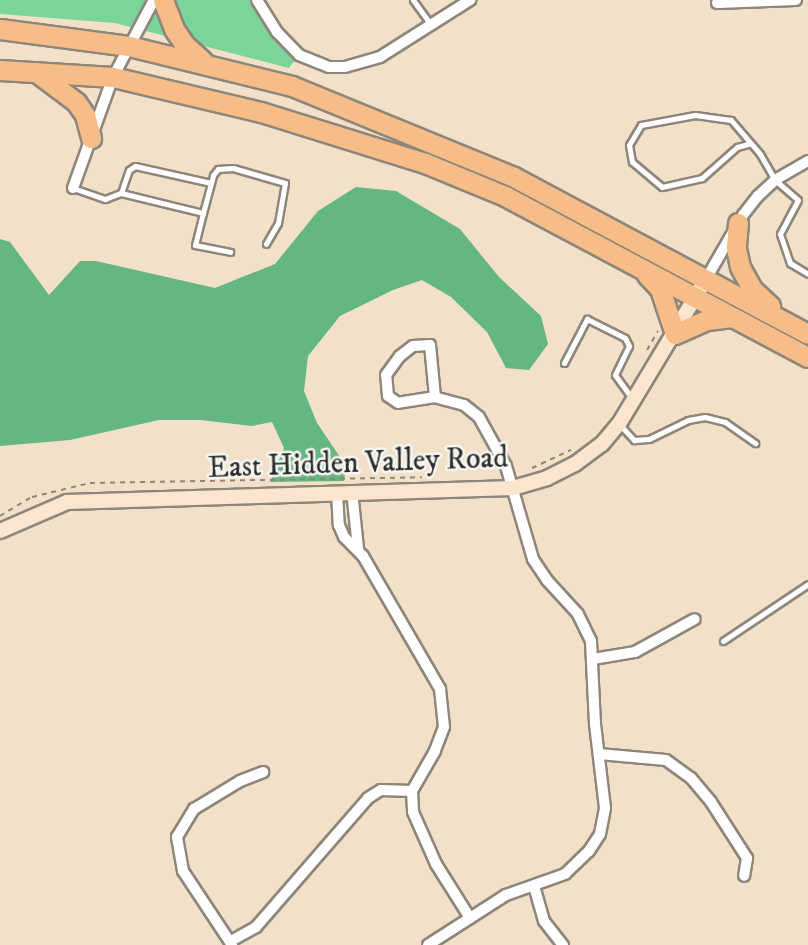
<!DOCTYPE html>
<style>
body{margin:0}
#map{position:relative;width:808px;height:945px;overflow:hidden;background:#f2e1c8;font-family:"IM FELL DW Pica",serif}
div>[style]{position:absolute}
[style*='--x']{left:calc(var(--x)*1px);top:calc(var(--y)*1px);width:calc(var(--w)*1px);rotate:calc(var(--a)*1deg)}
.green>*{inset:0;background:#7bd49a}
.forest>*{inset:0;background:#64b682}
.path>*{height:2px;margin-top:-1px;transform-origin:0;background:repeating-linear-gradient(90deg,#8e867a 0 5px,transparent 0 10px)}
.roads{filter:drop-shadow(2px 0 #8e867a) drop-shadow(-2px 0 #8e867a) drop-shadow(0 2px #8e867a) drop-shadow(0 -2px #8e867a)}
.lane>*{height:5px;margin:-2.5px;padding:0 2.5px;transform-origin:2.5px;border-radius:2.5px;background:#fff}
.street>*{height:10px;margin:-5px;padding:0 5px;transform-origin:5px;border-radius:5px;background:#fff}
.secondary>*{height:14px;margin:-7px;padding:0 7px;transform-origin:7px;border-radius:7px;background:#fce5cf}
.highway>*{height:19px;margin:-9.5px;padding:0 9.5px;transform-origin:9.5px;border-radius:9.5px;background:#f7bd88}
span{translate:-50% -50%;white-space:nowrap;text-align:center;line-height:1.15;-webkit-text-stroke:5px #f6f6f2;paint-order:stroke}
.street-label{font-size:30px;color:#2b2b2b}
</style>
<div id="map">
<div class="green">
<div style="clip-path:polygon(0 0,257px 0,299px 55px,289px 68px,115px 23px,0 14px)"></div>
</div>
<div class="forest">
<div style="clip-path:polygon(356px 187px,396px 191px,460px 229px,499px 277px,541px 316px,548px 344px,529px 370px,506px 368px,487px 332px,451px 297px,422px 280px,393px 290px,340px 316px,308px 356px,304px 391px,317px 423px,346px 466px,344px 481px,270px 482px,284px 448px,272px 422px,252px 426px,200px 420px,159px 420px,70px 440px,0 446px,0 239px,10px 242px,49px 295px,80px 261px,96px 261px,215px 288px,275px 264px,318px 211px)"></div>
</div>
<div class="path">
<div style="--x:647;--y:350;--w:22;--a:-60"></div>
<div style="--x:532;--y:468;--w:43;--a:-24.8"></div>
<div style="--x:0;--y:516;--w:37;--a:-31"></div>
<div style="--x:32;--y:497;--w:60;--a:-13.6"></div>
<div style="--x:90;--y:483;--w:332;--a:-1"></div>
</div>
<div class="roads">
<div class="lane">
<div style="--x:413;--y:0;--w:31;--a:54"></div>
<div style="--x:748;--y:144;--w:11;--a:165"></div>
<div style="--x:737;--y:147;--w:47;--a:138.5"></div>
<div style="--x:702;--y:178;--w:41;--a:167.3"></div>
<div style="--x:662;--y:187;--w:39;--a:-140"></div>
<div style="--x:632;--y:162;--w:17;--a:-100"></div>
<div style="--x:629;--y:145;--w:23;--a:-59"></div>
<div style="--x:641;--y:125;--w:55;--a:-10.5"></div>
<div style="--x:695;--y:115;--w:36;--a:8"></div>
<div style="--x:731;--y:120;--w:45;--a:49.5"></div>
<div style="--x:760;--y:154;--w:30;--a:60"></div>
<div style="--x:775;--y:180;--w:30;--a:41"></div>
<div style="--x:798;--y:200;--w:38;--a:118"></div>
<div style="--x:780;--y:234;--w:31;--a:71"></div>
<div style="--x:790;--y:263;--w:21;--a:31"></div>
<div style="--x:73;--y:188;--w:34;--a:19"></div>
<div style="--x:105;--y:199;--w:17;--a:-21"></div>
<div style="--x:121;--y:193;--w:84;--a:13.7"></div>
<div style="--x:203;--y:213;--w:39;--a:-75"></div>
<div style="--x:213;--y:175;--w:8;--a:-50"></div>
<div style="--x:218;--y:169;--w:15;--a:-4"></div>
<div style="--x:233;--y:168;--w:54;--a:16.1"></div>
<div style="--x:285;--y:183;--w:41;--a:99.9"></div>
<div style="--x:278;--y:223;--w:24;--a:120"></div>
<div style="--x:121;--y:193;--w:24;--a:-71"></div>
<div style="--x:129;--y:170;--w:7;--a:-34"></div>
<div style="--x:135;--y:166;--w:78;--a:12.6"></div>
<div style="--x:203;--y:213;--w:33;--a:104"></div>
<div style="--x:195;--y:245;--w:36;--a:11"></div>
<div style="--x:564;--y:363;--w:50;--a:-62.4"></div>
<div style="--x:587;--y:319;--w:42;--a:26.6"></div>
<div style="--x:625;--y:338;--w:9;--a:63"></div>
<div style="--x:629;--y:346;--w:32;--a:116"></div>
<div style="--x:615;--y:375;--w:31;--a:54"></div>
<div style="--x:620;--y:425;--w:21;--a:47"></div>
<div style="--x:634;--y:440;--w:15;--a:-4"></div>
<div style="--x:649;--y:439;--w:43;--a:-26"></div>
<div style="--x:688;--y:420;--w:17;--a:-10"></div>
<div style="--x:705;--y:417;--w:21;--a:14"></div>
<div style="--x:725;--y:422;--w:37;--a:35"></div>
<div style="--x:723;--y:641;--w:102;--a:-33.8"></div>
</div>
<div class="street">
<div style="--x:257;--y:0;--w:38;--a:58"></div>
<div style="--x:277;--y:32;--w:32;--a:46"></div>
<div style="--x:299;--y:55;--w:32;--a:22"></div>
<div style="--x:329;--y:67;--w:16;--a:0"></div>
<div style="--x:345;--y:67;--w:36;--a:-16"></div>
<div style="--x:380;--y:57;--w:107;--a:-32.3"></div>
<div style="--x:717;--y:3;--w:79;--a:-2.2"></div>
<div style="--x:73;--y:188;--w:118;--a:-70.2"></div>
<div style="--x:113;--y:77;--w:87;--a:-62"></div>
<div style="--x:706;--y:279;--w:74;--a:-60"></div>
<div style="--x:743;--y:215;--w:24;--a:-52"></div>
<div style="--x:758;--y:196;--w:23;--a:-43"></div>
<div style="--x:775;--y:180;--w:38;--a:-30"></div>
<div style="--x:352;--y:491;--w:57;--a:84"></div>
<div style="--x:337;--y:492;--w:33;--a:87"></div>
<div style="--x:339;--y:525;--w:13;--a:67"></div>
<div style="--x:344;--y:537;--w:27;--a:45"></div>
<div style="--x:363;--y:556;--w:154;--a:59.9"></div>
<div style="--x:440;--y:689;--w:38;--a:84"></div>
<div style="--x:444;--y:727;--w:26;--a:111"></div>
<div style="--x:435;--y:751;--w:46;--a:119.9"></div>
<div style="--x:412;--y:791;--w:21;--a:87"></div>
<div style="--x:413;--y:812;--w:57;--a:66.1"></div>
<div style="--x:436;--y:864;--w:64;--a:57.8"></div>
<div style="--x:593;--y:659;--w:43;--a:-9.5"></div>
<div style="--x:635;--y:652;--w:68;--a:-28.8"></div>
<div style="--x:599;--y:754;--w:67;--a:5.1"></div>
<div style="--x:666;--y:760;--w:31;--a:36"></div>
<div style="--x:691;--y:778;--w:31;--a:50"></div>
<div style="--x:711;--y:802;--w:67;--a:57.3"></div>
<div style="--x:747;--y:858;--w:18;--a:99"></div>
<div style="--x:534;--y:886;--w:36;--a:74"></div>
<div style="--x:544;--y:921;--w:31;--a:52"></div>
<div style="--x:231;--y:941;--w:29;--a:-29"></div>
<div style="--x:256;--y:927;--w:171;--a:-49"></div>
<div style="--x:368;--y:798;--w:15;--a:-32"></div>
<div style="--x:381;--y:790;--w:31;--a:2"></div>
<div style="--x:232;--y:945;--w:89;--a:-123.5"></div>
<div style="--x:183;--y:871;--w:35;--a:-100"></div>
<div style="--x:177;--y:837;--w:33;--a:-59"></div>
<div style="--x:194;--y:809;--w:54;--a:-31.3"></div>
<div style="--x:240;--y:781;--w:25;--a:-21"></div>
<div style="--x:428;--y:945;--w:93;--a:-32.7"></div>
<div style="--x:506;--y:895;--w:63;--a:-19.6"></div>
<div style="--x:565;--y:874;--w:33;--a:-44"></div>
<div style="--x:589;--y:851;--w:20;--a:-57"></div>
<div style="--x:600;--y:834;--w:26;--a:-79"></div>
<div style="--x:605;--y:808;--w:85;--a:-96.8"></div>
<div style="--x:595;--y:724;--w:83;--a:-92.8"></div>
<div style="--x:591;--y:641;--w:30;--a:-116"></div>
<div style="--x:578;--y:614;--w:46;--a:-132.4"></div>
<div style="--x:547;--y:580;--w:25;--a:-124"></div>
<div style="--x:533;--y:559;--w:97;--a:-106.2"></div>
<div style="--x:506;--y:466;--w:56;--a:-118.9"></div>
<div style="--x:479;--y:417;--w:19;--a:-141"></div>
<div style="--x:464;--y:405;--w:30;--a:-165"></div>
<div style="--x:435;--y:397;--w:37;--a:171"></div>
<div style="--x:398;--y:403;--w:12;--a:-145"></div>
<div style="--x:388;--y:396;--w:21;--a:-95"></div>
<div style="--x:386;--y:375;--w:24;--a:-54"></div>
<div style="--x:400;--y:356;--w:16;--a:-38"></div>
<div style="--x:413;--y:346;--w:17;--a:-3"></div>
<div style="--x:430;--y:345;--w:52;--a:84.5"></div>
</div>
<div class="secondary">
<div style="--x:0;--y:531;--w:73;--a:-23.4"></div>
<div style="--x:67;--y:502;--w:446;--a:-1.8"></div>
<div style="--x:513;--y:488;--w:35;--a:-16"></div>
<div style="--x:547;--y:478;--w:31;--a:-27"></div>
<div style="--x:575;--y:464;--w:34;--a:-37"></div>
<div style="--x:602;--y:444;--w:26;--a:-50"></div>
<div style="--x:619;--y:424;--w:169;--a:-59"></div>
</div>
<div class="highway">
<div style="--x:163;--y:0;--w:31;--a:69"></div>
<div style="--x:174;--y:29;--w:18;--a:56"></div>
<div style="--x:184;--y:44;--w:25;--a:42"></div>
<div style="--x:0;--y:29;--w:130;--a:7.5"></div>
<div style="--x:129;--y:46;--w:168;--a:13.8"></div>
<div style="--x:292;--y:86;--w:240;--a:22.3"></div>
<div style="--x:514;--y:177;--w:333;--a:28.1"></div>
<div style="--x:0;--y:70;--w:113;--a:3.5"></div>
<div style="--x:113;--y:77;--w:152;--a:13.3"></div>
<div style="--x:261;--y:112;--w:172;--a:17.3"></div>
<div style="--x:425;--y:163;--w:87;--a:22.4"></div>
<div style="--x:505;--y:196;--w:343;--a:28"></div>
<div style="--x:36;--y:72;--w:50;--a:36.9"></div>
<div style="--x:76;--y:102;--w:16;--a:55"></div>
<div style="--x:85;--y:115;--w:24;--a:75"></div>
<div style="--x:738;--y:223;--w:25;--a:95"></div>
<div style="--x:736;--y:248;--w:19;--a:78"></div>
<div style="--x:740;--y:267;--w:25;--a:61"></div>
<div style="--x:752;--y:289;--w:25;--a:43"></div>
<div style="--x:647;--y:275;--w:19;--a:47"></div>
<div style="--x:660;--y:289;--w:47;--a:71.6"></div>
<div style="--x:675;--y:334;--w:35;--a:-24"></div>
<div style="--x:707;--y:320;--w:25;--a:-7"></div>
</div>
</div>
<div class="street-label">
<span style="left:358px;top:464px;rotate:-2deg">East Hidden Valley Road</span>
</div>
</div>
